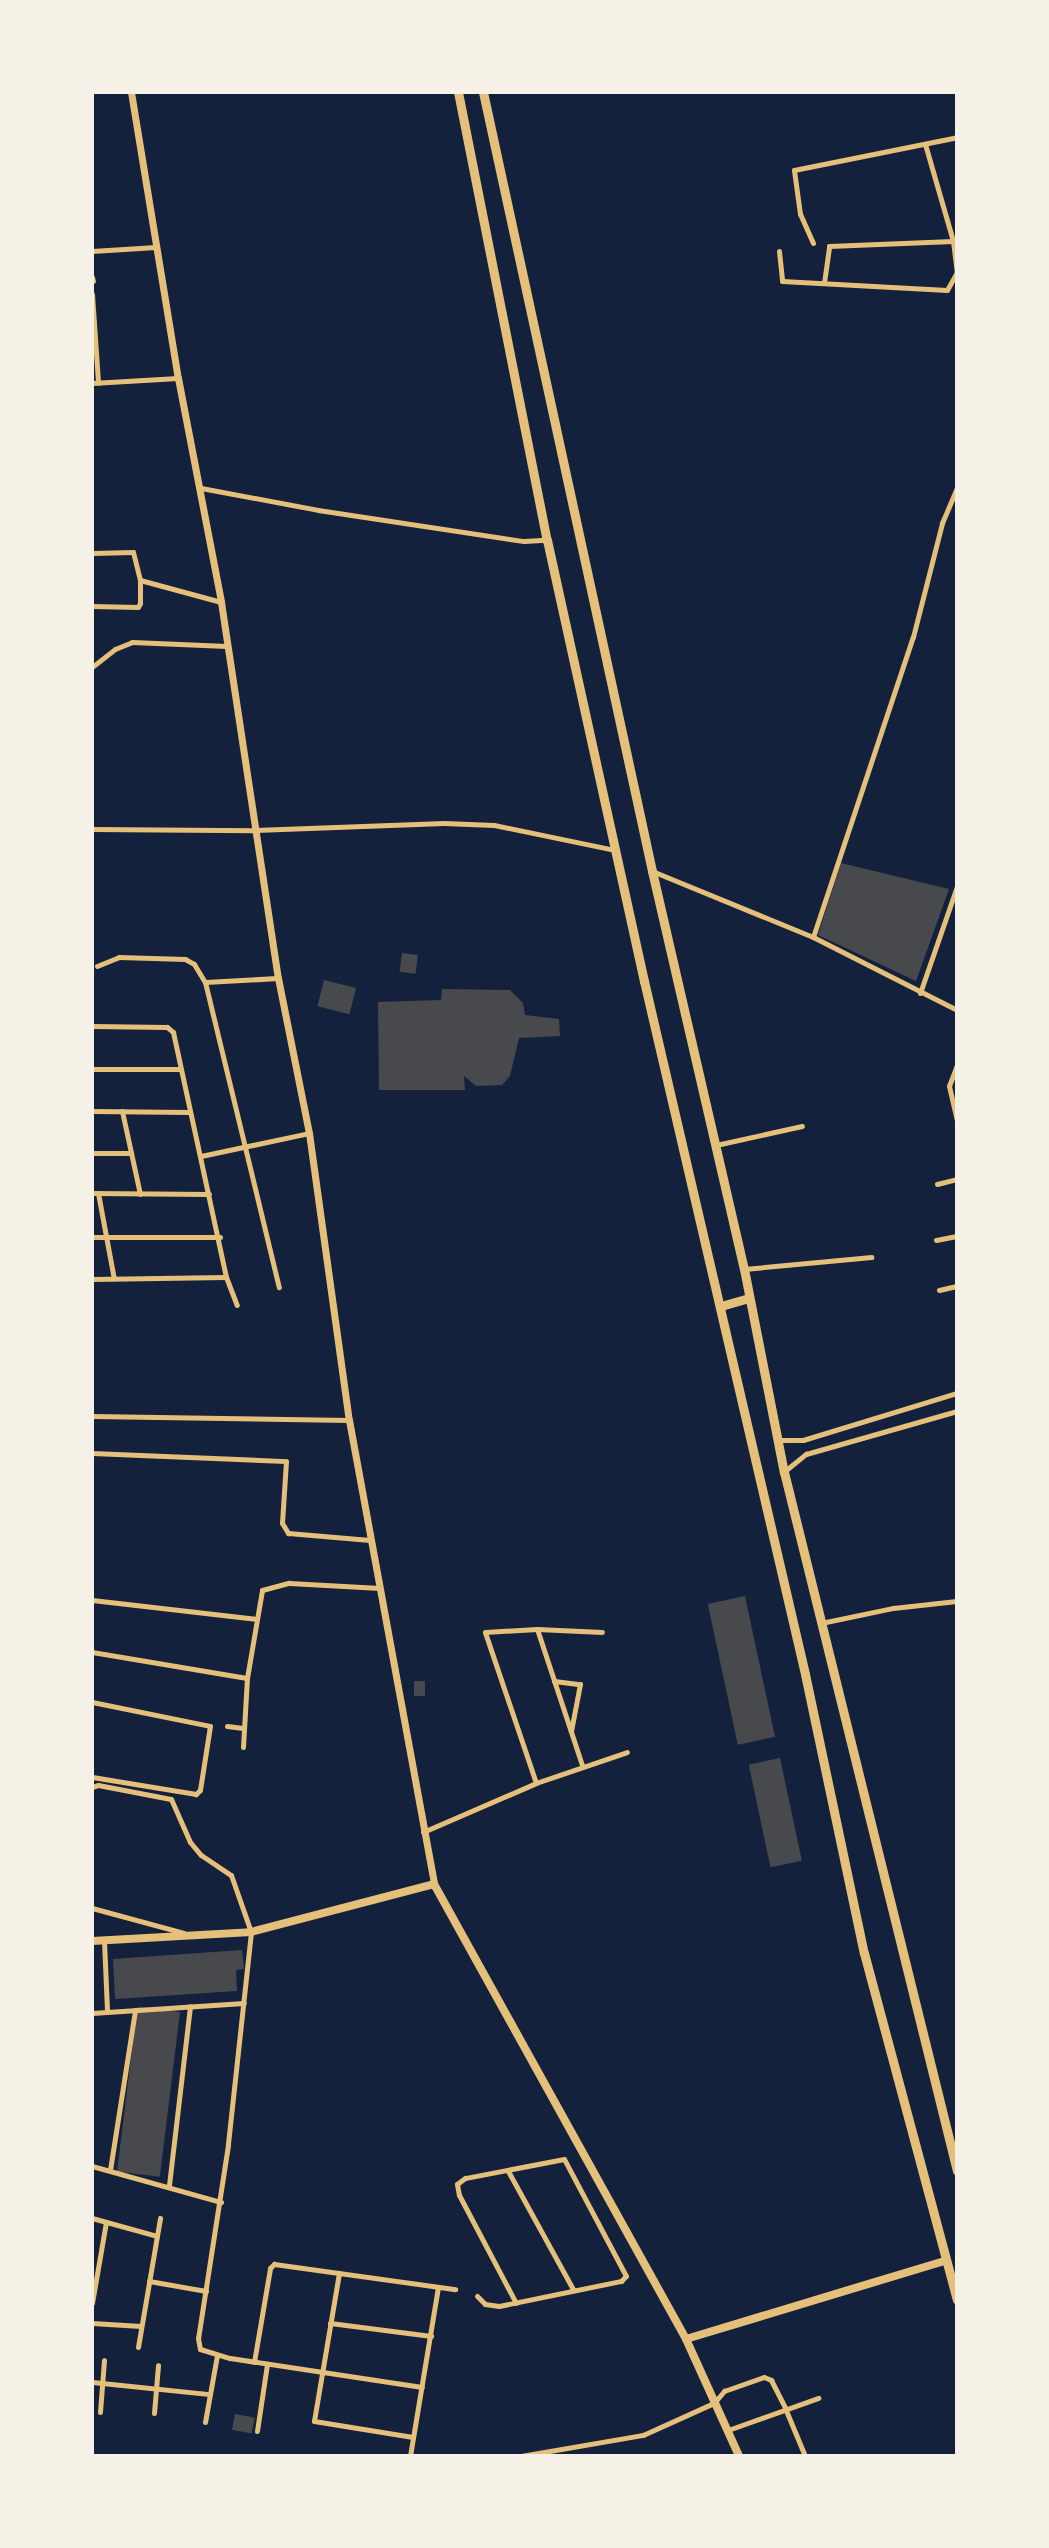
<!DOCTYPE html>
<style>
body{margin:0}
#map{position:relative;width:1049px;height:2548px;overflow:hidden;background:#14213d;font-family:"PT Sans",sans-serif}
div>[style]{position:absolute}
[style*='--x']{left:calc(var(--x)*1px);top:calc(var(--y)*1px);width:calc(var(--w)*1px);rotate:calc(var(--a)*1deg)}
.building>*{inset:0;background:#48494c;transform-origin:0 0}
.minor>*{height:5px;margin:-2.5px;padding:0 2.5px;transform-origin:2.5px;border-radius:2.5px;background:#e5c07b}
.tertiary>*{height:7px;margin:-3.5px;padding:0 3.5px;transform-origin:3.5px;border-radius:3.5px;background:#e5c07b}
.secondary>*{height:8px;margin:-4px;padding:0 4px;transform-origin:4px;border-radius:4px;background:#e5c07b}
.primary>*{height:9px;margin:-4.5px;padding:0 4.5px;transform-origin:4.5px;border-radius:4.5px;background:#e5c07b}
span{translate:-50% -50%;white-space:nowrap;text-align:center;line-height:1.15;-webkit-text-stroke:6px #f6f1e7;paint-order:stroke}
.frame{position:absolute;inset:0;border:94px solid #f6f1e7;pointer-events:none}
</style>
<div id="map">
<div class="building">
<i style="clip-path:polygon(841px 863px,949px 889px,916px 981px,818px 935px)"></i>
<i style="left:402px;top:953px;width:16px;height:19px;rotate:7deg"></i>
<i style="left:324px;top:980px;width:33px;height:27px;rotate:14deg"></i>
<i style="clip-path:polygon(442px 989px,510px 990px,523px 1003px,525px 1015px,559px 1019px,560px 1036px,519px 1038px,510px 1076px,502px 1085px,476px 1086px,464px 1076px,465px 1090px,379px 1090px,378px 1002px,441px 1000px)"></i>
<i style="left:745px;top:1596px;width:144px;height:38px;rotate:78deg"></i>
<i style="left:414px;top:1681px;width:11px;height:15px"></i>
<i style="left:780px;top:1758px;width:105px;height:32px;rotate:78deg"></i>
<i style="clip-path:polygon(242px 1950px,244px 1969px,236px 1970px,237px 1991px,115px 1999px,113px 1959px)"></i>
<i style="left:180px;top:2012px;width:166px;height:43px;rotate:97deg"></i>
<i style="left:235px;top:2414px;width:20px;height:16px;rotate:11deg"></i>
</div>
<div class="minor">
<i style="--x:925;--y:144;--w:101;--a:73.9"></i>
<i style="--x:813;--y:243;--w:32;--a:-114"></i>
<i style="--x:800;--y:214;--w:44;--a:-97.8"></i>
<i style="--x:794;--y:170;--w:166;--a:-11.4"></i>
<i style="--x:92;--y:251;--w:64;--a:-3.6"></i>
<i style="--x:779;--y:251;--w:30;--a:84"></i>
<i style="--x:782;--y:281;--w:165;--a:3.1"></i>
<i style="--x:947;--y:290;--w:21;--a:-61"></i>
<i style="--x:92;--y:277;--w:4;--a:76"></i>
<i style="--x:824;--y:283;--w:37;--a:-82"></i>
<i style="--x:829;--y:246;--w:124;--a:-2.3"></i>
<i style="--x:953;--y:241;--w:31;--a:83"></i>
<i style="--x:92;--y:294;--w:89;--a:86.1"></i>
<i style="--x:92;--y:383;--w:86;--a:-3.3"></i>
<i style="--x:201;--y:488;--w:119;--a:10.6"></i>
<i style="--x:318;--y:510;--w:208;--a:8.6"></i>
<i style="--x:524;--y:541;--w:22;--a:-3"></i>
<i style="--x:92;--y:553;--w:41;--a:-1.4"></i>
<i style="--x:133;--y:552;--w:29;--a:76"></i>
<i style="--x:140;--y:580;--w:23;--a:90"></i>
<i style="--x:140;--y:603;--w:4;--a:117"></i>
<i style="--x:138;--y:607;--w:46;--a:-178.8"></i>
<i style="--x:140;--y:580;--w:84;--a:15.2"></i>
<i style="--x:92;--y:667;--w:29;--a:-38"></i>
<i style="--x:115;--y:649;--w:18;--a:-22"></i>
<i style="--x:132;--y:642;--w:95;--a:2.4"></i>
<i style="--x:92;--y:829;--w:163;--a:0.4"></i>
<i style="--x:255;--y:830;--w:189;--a:-2.1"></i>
<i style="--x:444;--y:823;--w:50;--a:2.3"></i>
<i style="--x:494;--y:825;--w:124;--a:11.7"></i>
<i style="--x:652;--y:871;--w:174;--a:22.3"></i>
<i style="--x:813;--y:937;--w:161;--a:26.9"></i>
<i style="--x:813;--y:937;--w:316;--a:-71.6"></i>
<i style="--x:913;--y:637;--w:118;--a:-75.7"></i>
<i style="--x:942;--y:523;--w:39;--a:-67"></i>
<i style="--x:97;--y:966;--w:24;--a:-22"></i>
<i style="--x:119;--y:957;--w:66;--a:1.7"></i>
<i style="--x:185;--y:959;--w:10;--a:29"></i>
<i style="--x:194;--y:964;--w:21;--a:59"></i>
<i style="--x:205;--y:982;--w:314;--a:76.4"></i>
<i style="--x:205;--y:982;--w:73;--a:-3.1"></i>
<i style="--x:920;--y:993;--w:113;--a:-70.9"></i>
<i style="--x:92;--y:1026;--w:75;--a:0.8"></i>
<i style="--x:167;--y:1027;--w:8;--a:40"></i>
<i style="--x:173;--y:1032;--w:251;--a:77.8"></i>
<i style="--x:226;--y:1277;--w:30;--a:69"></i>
<i style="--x:957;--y:1065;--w:22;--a:111"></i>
<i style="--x:949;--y:1086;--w:37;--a:77"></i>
<i style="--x:92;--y:1069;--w:88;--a:0"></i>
<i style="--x:92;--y:1111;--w:97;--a:0.6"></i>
<i style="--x:122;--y:1111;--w:85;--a:77.8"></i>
<i style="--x:716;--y:1145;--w:88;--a:-12.5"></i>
<i style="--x:92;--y:1153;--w:39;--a:0"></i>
<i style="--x:201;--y:1156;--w:110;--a:-12"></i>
<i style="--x:937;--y:1184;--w:21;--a:-14"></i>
<i style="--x:92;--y:1193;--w:117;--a:0.5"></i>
<i style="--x:98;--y:1193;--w:87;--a:79.5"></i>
<i style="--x:92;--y:1237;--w:128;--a:0"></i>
<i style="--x:936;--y:1240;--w:21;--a:-11"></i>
<i style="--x:744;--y:1269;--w:128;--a:-5.4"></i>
<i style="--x:92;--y:1279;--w:134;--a:-0.9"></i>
<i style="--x:939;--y:1290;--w:18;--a:-13"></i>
<i style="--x:92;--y:1416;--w:257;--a:0.9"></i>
<i style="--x:778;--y:1440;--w:25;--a:0"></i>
<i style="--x:803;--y:1440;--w:161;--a:-17"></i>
<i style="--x:92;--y:1453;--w:194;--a:2.4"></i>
<i style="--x:286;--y:1461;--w:62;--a:93.7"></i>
<i style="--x:282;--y:1523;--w:12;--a:59"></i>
<i style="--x:288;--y:1533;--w:82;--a:4.9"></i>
<i style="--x:786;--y:1470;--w:26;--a:-39"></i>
<i style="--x:806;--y:1454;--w:157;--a:-15.9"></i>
<i style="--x:92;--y:1600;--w:164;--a:6.6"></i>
<i style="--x:821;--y:1623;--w:74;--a:-11.8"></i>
<i style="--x:893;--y:1608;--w:64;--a:-6.2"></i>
<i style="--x:537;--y:1629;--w:143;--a:71.7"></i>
<i style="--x:92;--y:1652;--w:157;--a:9.5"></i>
<i style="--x:247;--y:1678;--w:89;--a:-80.3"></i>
<i style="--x:262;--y:1590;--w:28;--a:-15"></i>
<i style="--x:289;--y:1583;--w:91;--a:3.1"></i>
<i style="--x:554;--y:1681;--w:26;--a:7"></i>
<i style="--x:580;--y:1684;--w:48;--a:100.8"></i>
<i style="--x:92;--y:1702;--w:120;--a:11.5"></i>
<i style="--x:210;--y:1726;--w:65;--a:98.9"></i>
<i style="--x:200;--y:1790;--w:6;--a:135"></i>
<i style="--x:196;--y:1794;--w:105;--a:-170.7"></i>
<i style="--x:227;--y:1726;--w:16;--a:7"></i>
<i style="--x:243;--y:1747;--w:69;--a:-86.7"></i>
<i style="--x:536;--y:1783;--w:159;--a:-108.7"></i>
<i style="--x:485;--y:1632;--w:52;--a:-3.3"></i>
<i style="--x:537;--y:1629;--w:65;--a:2.6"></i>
<i style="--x:92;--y:1787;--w:6;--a:-18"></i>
<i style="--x:98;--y:1785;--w:74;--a:10.9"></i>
<i style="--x:171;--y:1799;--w:47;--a:66.2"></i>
<i style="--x:190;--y:1842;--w:17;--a:50"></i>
<i style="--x:201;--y:1855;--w:36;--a:34"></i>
<i style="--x:231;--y:1875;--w:60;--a:70.7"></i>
<i style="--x:251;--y:1932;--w:214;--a:96.2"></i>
<i style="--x:228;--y:2145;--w:195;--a:98.8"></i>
<i style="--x:198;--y:2338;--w:11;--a:80"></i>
<i style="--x:200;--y:2349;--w:31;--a:17"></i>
<i style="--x:230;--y:2358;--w:194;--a:8.6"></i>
<i style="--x:423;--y:1832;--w:123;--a:-23.4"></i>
<i style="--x:536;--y:1783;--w:96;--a:-18.8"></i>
<i style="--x:92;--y:1908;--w:95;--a:15.2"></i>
<i style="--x:104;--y:1941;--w:69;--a:87.5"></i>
<i style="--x:92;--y:2013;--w:152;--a:-3.8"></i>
<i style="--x:92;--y:2166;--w:134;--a:15.6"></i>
<i style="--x:110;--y:2170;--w:162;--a:-81.1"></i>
<i style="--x:508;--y:2171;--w:135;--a:61.2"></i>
<i style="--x:169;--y:2185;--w:180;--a:-83.3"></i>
<i style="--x:92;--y:2218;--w:67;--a:15.5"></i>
<i style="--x:339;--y:2273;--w:150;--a:99.6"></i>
<i style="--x:314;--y:2421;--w:100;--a:9.2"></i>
<i style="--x:149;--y:2281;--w:58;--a:10"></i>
<i style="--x:477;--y:2296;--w:11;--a:45"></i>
<i style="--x:485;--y:2304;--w:14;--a:8"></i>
<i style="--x:499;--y:2306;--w:125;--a:-11.6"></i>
<i style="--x:621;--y:2281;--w:7;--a:-45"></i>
<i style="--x:626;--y:2276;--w:132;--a:-117.9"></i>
<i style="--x:564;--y:2159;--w:101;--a:169.1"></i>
<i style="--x:465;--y:2178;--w:10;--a:143"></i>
<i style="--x:457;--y:2184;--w:11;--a:80"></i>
<i style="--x:459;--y:2195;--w:122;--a:62.2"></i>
<i style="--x:92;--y:2303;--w:82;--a:-80.2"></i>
<i style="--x:92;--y:2323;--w:49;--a:3.5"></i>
<i style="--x:330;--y:2323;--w:102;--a:7.3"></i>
<i style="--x:138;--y:2347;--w:131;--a:-80.3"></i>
<i style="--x:254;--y:2362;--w:95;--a:-80.3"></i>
<i style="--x:270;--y:2268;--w:6;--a:-45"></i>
<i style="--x:274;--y:2264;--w:183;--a:7.9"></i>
<i style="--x:92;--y:2382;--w:118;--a:5.9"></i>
<i style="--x:100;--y:2412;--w:52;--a:-85.6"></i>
<i style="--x:154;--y:2413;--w:48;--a:-85.2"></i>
<i style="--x:205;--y:2422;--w:68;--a:-79.8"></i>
<i style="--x:728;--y:2430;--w:96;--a:-19.6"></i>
<i style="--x:257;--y:2431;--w:68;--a:-81.5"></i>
<i style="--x:410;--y:2456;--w:171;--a:-80.6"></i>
<i style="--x:521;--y:2456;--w:124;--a:-9.8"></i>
<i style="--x:643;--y:2435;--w:78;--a:-24.3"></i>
<i style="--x:714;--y:2403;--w:16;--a:-50"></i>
<i style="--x:724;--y:2391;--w:42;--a:-19.3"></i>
<i style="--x:764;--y:2377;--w:8;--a:23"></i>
<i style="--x:771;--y:2380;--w:31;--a:63"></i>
<i style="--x:785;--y:2408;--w:52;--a:67.4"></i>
</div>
<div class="tertiary">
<i style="--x:131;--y:92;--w:290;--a:80.7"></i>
<i style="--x:178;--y:378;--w:228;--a:79.1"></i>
<i style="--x:221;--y:602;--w:380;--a:81.4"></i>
<i style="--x:278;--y:978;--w:158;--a:78.7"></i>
<i style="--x:309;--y:1133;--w:290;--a:82.1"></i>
<i style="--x:349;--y:1420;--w:472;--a:79.6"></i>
</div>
<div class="secondary">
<i style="--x:92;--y:1941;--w:159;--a:-3.2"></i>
<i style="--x:251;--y:1932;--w:189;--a:-14.7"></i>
<i style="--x:434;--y:1884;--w:520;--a:61.02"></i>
<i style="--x:686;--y:2339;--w:128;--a:65.6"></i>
<i style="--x:686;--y:2339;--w:270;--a:-16.8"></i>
</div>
<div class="primary">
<i style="--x:458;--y:92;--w:457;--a:78.8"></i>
<i style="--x:547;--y:540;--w:452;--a:77.6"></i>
<i style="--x:644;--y:981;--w:711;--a:76.92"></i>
<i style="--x:805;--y:1674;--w:285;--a:78.1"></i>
<i style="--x:864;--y:1953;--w:359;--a:75"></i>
<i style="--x:483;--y:92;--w:797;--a:77.76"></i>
<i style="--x:652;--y:871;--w:408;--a:77"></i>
<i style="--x:744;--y:1269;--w:207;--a:78.9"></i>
<i style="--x:784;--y:1472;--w:720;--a:76.1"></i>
<i style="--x:721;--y:1306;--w:29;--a:-16"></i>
</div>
<div class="frame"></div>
</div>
